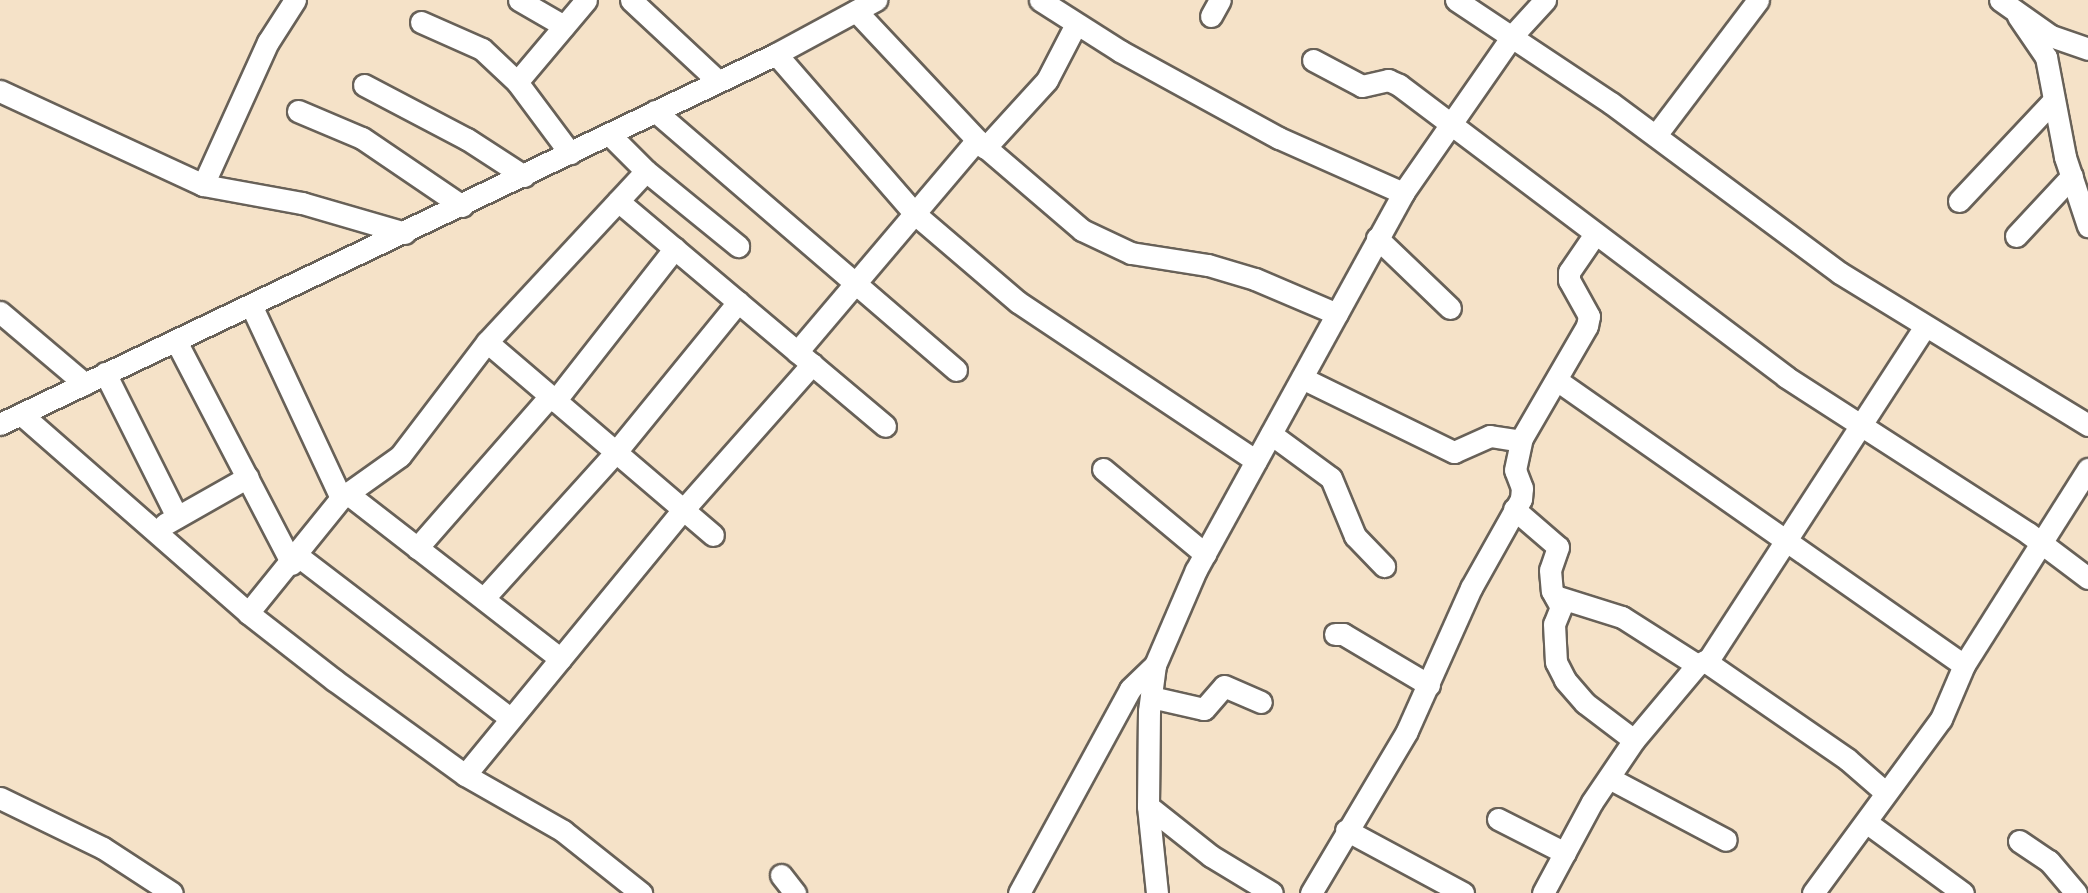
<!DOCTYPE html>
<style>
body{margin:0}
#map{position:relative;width:2088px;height:893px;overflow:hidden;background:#f5e2c8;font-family:Dekko,sans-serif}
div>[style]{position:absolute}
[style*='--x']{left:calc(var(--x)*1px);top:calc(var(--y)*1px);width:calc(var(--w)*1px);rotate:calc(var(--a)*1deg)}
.roads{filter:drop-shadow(2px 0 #686158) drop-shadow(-2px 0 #686158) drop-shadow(0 2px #686158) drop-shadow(0 -2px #686158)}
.minor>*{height:21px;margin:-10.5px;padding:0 10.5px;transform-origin:10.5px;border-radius:10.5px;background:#fff}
span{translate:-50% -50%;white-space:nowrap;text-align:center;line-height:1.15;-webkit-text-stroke:7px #fbf7ec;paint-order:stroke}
</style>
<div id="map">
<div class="roads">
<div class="minor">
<i style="--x:519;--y:0;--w:52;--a:30"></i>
<i style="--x:631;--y:0;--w:119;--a:43"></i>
<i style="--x:1040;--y:0;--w:95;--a:32.5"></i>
<i style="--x:1120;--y:51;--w:181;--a:28.7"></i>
<i style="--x:1279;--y:138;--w:136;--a:23.9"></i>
<i style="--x:1456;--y:0;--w:186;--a:33.6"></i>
<i style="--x:1611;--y:103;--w:285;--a:36.6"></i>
<i style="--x:1840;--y:273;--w:291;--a:31.5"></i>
<i style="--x:2000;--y:0;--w:62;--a:35.2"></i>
<i style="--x:2051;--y:36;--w:39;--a:19"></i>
<i style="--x:856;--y:11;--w:177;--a:46.8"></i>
<i style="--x:977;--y:140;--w:138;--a:40.6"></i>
<i style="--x:1082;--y:230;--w:54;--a:25.1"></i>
<i style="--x:1131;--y:253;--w:78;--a:8.9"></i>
<i style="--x:1208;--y:265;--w:49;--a:16.6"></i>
<i style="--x:1255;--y:279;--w:89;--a:23.1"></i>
<i style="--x:1211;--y:16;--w:18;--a:-61"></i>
<i style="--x:2018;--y:16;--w:50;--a:55.7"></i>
<i style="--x:2046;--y:57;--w:102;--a:79.2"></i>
<i style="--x:2065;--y:157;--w:73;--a:71.6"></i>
<i style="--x:421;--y:22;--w:67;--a:23.9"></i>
<i style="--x:482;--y:49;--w:48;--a:43.3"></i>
<i style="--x:517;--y:82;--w:89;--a:53.3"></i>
<i style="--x:776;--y:54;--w:212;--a:49"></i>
<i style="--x:915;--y:214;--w:135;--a:40.5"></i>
<i style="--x:1018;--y:302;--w:286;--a:33.7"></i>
<i style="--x:1313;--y:60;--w:55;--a:28"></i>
<i style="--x:1362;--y:86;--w:27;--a:-13"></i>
<i style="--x:1388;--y:80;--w:12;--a:24"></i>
<i style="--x:1399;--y:85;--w:485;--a:37"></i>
<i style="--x:1786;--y:377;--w:288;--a:32.8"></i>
<i style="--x:2028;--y:533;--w:75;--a:36.9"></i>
<i style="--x:517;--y:82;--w:107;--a:-49.9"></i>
<i style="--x:364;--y:85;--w:116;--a:27.7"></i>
<i style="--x:467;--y:139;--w:68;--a:33"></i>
<i style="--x:0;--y:91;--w:224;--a:24.8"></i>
<i style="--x:203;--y:185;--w:101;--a:10.3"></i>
<i style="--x:302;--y:203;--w:107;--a:16.2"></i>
<i style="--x:298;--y:111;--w:69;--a:22.9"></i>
<i style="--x:362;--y:138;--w:121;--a:34.2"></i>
<i style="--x:655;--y:111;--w:397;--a:40.7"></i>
<i style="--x:609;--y:134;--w:52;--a:45"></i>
<i style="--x:646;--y:171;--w:119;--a:39.2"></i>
<i style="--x:1656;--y:135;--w:169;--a:-52.9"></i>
<i style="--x:985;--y:148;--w:92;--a:-47.6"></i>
<i style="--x:1047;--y:80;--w:63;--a:-62.6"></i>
<i style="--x:203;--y:185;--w:157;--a:-65.6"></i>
<i style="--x:268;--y:42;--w:50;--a:-57.3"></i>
<i style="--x:618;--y:201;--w:349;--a:40.1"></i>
<i style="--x:1959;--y:201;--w:137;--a:-46.8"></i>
<i style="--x:2016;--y:236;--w:82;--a:-47"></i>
<i style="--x:1377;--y:238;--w:101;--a:43.8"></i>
<i style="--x:251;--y:305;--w:213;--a:65"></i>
<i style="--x:0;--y:312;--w:111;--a:40.3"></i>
<i style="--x:176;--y:341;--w:251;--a:62.5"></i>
<i style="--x:487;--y:342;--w:297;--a:40.5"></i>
<i style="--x:797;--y:352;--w:278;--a:-49.7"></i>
<i style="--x:105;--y:373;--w:161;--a:63.4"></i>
<i style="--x:1302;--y:378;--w:169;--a:26"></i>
<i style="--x:1454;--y:452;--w:39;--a:-24"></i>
<i style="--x:1490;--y:436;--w:30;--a:9"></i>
<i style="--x:1558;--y:381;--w:495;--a:35"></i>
<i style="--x:555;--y:401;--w:194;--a:-51.9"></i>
<i style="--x:21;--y:414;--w:302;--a:41.2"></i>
<i style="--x:248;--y:613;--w:109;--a:37.9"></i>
<i style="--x:334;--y:680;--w:162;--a:35.9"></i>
<i style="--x:465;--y:775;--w:113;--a:29.7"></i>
<i style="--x:563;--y:831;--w:100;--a:38.5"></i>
<i style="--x:0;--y:424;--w:860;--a:-25.49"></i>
<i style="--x:776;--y:54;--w:114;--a:-28.4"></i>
<i style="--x:1271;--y:434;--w:74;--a:36.3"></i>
<i style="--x:1331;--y:478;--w:63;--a:67.5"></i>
<i style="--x:1355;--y:536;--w:42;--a:46"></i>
<i style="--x:1103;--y:469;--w:133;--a:39.8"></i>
<i style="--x:348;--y:494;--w:269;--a:37.8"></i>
<i style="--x:1514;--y:509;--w:58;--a:40.8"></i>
<i style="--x:1558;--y:547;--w:24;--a:109"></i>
<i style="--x:1550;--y:570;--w:21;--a:85"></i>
<i style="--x:1552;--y:591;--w:18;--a:61"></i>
<i style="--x:1561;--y:607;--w:18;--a:112"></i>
<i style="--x:1554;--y:624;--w:38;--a:87"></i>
<i style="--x:1556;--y:662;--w:20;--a:63"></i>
<i style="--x:1565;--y:680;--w:30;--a:49"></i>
<i style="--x:1585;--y:703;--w:61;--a:37.1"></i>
<i style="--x:165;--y:524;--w:95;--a:-29.5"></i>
<i style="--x:417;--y:548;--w:202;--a:-48.8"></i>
<i style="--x:298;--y:556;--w:268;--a:37.4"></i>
<i style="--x:1555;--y:596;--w:70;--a:17.4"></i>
<i style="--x:1622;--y:617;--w:89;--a:32.6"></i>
<i style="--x:484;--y:598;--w:195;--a:-47.9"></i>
<i style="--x:615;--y:453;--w:195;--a:-50.8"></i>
<i style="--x:248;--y:613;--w:148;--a:-51"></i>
<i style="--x:341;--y:498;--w:72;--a:-35.4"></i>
<i style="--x:400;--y:456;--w:143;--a:-52.7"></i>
<i style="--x:487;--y:342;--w:233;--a:-47.1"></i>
<i style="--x:1335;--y:634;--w:8;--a:0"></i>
<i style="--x:1343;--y:634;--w:100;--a:30.7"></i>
<i style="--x:1705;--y:661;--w:173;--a:34.6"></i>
<i style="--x:1847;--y:759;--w:50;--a:41"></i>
<i style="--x:1151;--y:697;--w:54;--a:12.8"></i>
<i style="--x:1204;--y:709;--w:30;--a:-49"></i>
<i style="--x:1224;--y:686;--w:40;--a:23.4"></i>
<i style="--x:465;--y:775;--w:343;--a:-50.6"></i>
<i style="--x:683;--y:510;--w:195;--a:-48.5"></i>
<i style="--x:1609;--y:778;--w:132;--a:27.9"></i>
<i style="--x:0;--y:798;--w:114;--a:25.9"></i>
<i style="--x:103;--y:848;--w:82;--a:33.1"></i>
<i style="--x:1148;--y:806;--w:80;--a:38.4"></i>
<i style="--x:1211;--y:856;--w:71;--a:31.2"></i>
<i style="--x:1498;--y:819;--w:75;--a:26.9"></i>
<i style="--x:1866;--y:822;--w:120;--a:36.2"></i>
<i style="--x:1346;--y:830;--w:133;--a:28.3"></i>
<i style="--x:2019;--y:841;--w:36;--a:34"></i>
<i style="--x:2049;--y:861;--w:42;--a:49.8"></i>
<i style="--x:781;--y:875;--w:23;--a:52"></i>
<i style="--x:1019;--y:893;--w:232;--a:-61.4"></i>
<i style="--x:1130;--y:689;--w:35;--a:-44"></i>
<i style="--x:1157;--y:893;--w:87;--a:-95.9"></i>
<i style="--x:1148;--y:806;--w:95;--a:-89.4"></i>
<i style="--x:1149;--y:711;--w:46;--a:-82.6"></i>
<i style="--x:1155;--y:665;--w:103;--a:-66.7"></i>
<i style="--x:1196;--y:570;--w:430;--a:-61.2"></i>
<i style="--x:1403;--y:193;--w:191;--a:-55.2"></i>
<i style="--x:1512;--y:36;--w:49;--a:-47.5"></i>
<i style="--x:1311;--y:893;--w:188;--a:-59.3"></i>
<i style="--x:1407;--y:731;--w:157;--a:-65.9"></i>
<i style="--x:1471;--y:588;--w:102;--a:-60.7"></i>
<i style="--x:1521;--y:499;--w:11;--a:-85"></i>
<i style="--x:1522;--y:488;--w:19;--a:-111"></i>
<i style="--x:1515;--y:470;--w:33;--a:-78"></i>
<i style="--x:1522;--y:438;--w:129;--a:-59.9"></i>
<i style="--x:1587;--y:326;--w:10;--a:-79"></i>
<i style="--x:1589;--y:316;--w:41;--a:-119.1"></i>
<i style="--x:1569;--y:280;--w:8;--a:-90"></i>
<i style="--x:1569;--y:272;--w:46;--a:-55.6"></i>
<i style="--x:1543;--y:893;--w:103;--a:-61.7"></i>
<i style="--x:1592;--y:802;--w:75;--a:-55.9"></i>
<i style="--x:1634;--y:740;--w:98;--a:-50"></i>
<i style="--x:1697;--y:665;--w:13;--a:-27"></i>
<i style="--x:1709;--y:659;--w:396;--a:-57"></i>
<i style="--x:1813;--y:893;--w:216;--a:-53.7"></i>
<i style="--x:1941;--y:719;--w:59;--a:-66.9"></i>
<i style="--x:1964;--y:665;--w:232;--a:-57.7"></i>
</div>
</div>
</div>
